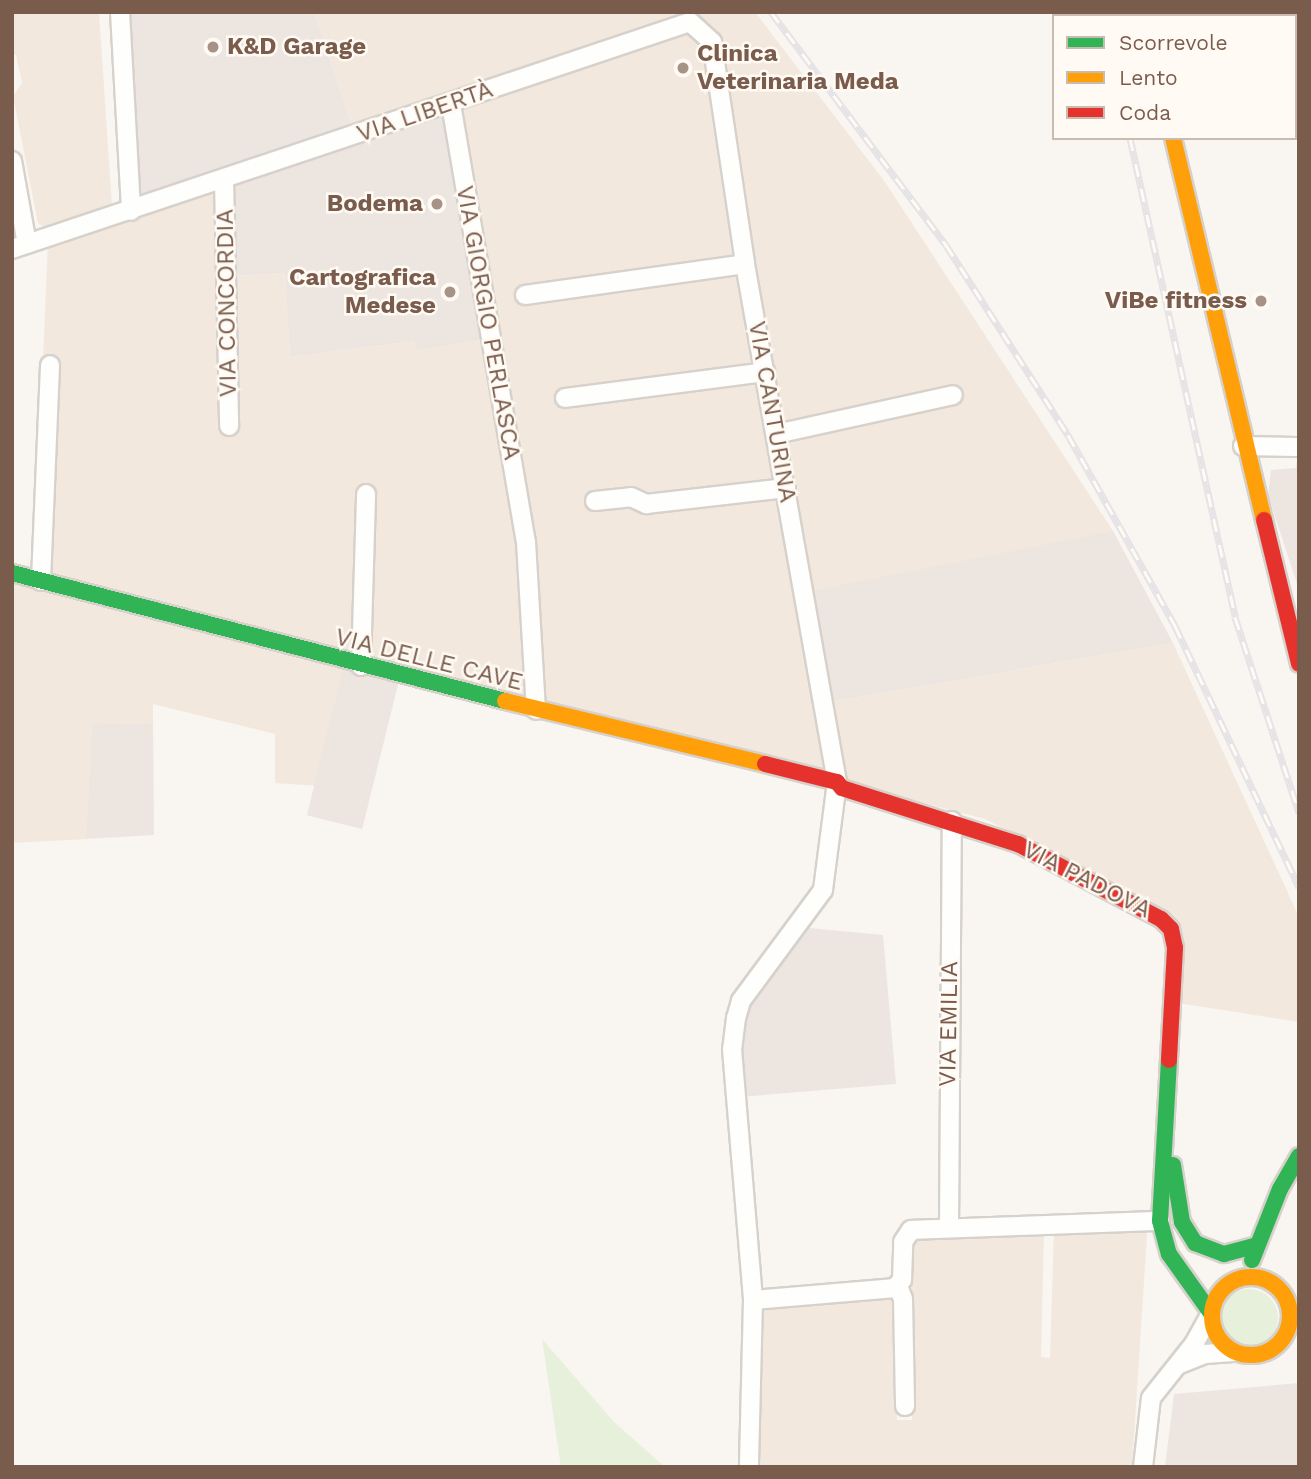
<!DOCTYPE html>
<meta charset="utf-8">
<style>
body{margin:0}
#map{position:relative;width:1311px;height:1479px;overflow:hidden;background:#f9f5f0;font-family:"Work Sans",sans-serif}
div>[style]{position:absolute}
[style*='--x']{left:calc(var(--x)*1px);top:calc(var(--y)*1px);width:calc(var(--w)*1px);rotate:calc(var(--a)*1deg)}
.residential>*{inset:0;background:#f2e8de}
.industrial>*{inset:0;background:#ede5e0;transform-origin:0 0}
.green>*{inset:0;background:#e7f0db}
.round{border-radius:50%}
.roads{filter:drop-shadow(2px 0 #d7d1cb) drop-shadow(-2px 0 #d7d1cb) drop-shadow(0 2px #d7d1cb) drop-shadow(0 -2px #d7d1cb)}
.street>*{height:18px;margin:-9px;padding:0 9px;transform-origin:9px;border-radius:9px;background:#fefefd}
.fast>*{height:16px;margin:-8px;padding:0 8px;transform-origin:8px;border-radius:8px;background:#30b455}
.slow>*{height:16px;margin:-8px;padding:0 8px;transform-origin:8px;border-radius:8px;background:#ff9f0a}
.slow>.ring{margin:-8px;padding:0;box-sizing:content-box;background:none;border:16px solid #ff9f0a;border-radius:50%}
.jam>*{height:16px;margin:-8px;padding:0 8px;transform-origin:8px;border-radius:8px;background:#e5322d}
.rail>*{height:7px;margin-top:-3.5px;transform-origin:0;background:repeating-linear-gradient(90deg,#fffaf3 0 13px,#e6e3e7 0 26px);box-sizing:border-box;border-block:2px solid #e6e3e7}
.dots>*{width:19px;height:19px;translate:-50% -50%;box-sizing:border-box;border:4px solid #fffaf3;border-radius:50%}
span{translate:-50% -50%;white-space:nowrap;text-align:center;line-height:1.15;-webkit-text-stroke:5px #fffaf3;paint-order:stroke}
.poi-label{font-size:24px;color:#7a5c4d;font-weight:700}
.left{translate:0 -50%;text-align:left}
.right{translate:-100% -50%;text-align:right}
.street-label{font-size:24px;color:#7a5c4d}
.frame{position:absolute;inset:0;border:14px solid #7a5c4d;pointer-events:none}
.legend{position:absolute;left:1052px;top:14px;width:245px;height:126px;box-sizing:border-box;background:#fffaf3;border:2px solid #cabbb1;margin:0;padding:9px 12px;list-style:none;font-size:21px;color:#7a5c4d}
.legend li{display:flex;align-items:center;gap:14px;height:35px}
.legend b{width:35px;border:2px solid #cabbb1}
</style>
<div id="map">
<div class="residential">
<i style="clip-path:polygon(12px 12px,99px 12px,112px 207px,48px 229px,38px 223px,13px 96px,22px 83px,16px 55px,12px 55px)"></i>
<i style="clip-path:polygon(314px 12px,755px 12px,885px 182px,1113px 531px,1019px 551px,826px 703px,1173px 643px,1299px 917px,1299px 1022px,1178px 1003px,1168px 914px,985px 819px,537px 702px,528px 541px,453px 101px,354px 133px)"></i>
<i style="clip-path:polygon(228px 183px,231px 276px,285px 273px,290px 357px,416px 341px,418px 351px,487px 339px,522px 544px,532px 700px,34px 571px,48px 242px)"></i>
<i style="clip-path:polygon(12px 573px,346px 658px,335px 787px,275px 783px,275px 734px,153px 704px,153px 724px,92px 723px,86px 839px,12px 843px)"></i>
<i style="clip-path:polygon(1143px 1229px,1147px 1235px,1132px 1467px,759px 1467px,760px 1306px,889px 1298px,896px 1304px,897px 1420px,912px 1420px,912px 1238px,1044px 1231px,1041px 1357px,1050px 1358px,1054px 1231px)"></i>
</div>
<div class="industrial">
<i style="clip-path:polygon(122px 12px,314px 12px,354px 133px,133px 208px)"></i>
<i style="clip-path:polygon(449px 108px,487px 339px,417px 351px,415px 341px,290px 357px,285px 273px,230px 276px,228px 183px)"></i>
<i style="clip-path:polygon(1299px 448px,1299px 590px,1268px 495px,1271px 470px,1296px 468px)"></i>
<i style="clip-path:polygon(1113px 531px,1173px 643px,825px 703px,807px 592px)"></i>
<i style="left:346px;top:658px;width:57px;height:162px;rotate:14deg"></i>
<i style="clip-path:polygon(92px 723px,153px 724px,154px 835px,86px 839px)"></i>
<i style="clip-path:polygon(798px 927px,883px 935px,896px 1084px,739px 1097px,737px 1019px)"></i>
<i style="clip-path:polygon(1299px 1383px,1299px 1467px,1165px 1467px,1174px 1394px)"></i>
</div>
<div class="green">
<i class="round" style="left:1220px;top:1289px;width:58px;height:58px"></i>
<i style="clip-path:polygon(542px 1339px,614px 1422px,665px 1467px,561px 1467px)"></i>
</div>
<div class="roads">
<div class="street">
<i style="--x:120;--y:12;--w:199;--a:86.8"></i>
<i style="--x:451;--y:104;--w:444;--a:80.3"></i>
<i style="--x:526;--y:542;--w:168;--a:86.6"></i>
<i style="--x:12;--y:161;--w:84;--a:79.8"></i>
<i style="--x:224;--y:180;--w:246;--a:88.8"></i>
<i style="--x:12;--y:249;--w:715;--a:-18.51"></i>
<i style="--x:690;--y:22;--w:30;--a:42"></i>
<i style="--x:712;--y:42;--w:224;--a:81.5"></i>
<i style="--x:745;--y:264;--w:526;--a:79.93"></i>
<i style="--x:837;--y:782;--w:109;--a:97.4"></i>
<i style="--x:823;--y:890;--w:138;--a:126.5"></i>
<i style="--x:741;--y:1001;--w:18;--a:106"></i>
<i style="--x:736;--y:1018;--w:31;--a:97"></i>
<i style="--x:732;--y:1049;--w:252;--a:85.2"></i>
<i style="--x:753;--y:1300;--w:167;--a:91.4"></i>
<i style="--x:525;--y:295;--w:222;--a:-8"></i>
<i style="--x:565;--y:398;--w:202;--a:-7.4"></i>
<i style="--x:776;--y:434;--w:181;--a:-12.4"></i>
<i style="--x:1243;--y:446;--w:56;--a:1"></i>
<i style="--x:595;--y:501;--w:36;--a:-6"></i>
<i style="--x:631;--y:497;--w:17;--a:25"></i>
<i style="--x:646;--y:504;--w:141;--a:-6.5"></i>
<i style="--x:41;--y:581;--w:216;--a:-87.6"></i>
<i style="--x:361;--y:666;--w:172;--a:-88.3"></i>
<i style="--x:949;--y:1228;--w:407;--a:-89.6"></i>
<i style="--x:898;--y:1286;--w:14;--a:69"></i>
<i style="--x:903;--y:1299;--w:107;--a:88.9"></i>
<i style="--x:753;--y:1300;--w:143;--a:-4.8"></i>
<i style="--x:895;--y:1288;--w:11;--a:-49"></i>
<i style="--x:902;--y:1280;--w:38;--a:-88"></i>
<i style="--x:903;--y:1242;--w:14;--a:-56"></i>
<i style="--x:911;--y:1230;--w:249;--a:-2.1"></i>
<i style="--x:1180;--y:1364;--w:27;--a:-22"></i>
<i style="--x:1205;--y:1354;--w:28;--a:-4"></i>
<i style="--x:1143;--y:1467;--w:69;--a:-83.4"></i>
<i style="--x:1151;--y:1398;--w:69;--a:-51.5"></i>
<i style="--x:1194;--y:1344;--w:35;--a:-61"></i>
</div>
<div class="fast">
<i style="--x:12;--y:573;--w:509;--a:14.55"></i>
<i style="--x:1169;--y:1060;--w:161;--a:93.2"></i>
<i style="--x:1160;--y:1221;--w:34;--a:75"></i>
<i style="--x:1169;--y:1254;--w:72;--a:54.6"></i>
<i style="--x:1173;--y:1165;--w:58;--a:81"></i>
<i style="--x:1182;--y:1222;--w:25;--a:58"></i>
<i style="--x:1195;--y:1243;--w:31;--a:21"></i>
<i style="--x:1224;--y:1254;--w:34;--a:-15"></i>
<i style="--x:1252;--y:1260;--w:76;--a:-68.5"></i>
<i style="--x:1280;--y:1189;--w:38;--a:-60"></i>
</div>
<div class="slow">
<i style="--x:1173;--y:138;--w:393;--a:76.6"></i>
<i style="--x:505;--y:701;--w:268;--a:13.6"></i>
<i class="ring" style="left:1212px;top:1277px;width:62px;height:62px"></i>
</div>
<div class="jam">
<i style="--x:1183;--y:16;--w:4;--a:-76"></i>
<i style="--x:1264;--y:520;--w:148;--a:76.3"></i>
<i style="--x:765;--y:764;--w:74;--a:14"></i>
<i style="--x:837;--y:782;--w:8;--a:50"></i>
<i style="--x:842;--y:788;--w:185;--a:17.7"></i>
<i style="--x:1018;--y:844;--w:161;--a:27.7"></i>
<i style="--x:1161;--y:919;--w:14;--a:45"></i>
<i style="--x:1171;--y:929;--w:19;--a:78"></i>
<i style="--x:1175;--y:948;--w:112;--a:93.1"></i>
</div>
</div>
<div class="rail">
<i style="--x:771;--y:12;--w:291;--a:53.1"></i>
<i style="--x:946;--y:245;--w:226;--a:57.3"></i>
<i style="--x:1068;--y:435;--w:219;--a:60.7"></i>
<i style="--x:1175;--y:626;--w:289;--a:64.6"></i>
<i style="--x:1102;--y:12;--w:4;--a:76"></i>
<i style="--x:1130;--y:138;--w:490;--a:77.6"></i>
<i style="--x:1235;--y:617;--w:206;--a:71.9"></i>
</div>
<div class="dots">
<i style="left:213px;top:47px;background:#a69286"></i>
<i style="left:683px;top:68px;background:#a69286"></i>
<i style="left:437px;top:204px;background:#a69286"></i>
<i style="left:450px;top:292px;background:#a69286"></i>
<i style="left:1261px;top:301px;background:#a69286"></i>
</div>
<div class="poi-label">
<span class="left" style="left:227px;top:47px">K&amp;D Garage</span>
<span class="left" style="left:697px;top:68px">Clinica<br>Veterinaria Meda</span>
<span class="right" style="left:423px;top:204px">Bodema</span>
<span class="right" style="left:436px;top:292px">Cartografica<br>Medese</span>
<span class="right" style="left:1247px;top:301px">ViBe fitness</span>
</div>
<div class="street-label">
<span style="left:425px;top:112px;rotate:-19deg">VIA LIBERTÀ</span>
<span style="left:227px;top:303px;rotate:-91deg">VIA CONCORDIA</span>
<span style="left:488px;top:323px;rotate:80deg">VIA GIORGIO PERLASCA</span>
<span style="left:772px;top:412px;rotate:80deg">VIA CANTURINA</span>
<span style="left:429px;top:660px;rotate:14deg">VIA DELLE CAVE</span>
<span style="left:1087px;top:880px;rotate:27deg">VIA PADOVA</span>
<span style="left:949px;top:1024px;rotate:-89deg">VIA EMILIA</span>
</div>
<div class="frame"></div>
<ul class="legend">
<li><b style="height:9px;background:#30b455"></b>Scorrevole</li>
<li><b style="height:9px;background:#ff9f0a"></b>Lento</li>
<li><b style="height:9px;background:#e5322d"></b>Coda</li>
</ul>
</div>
